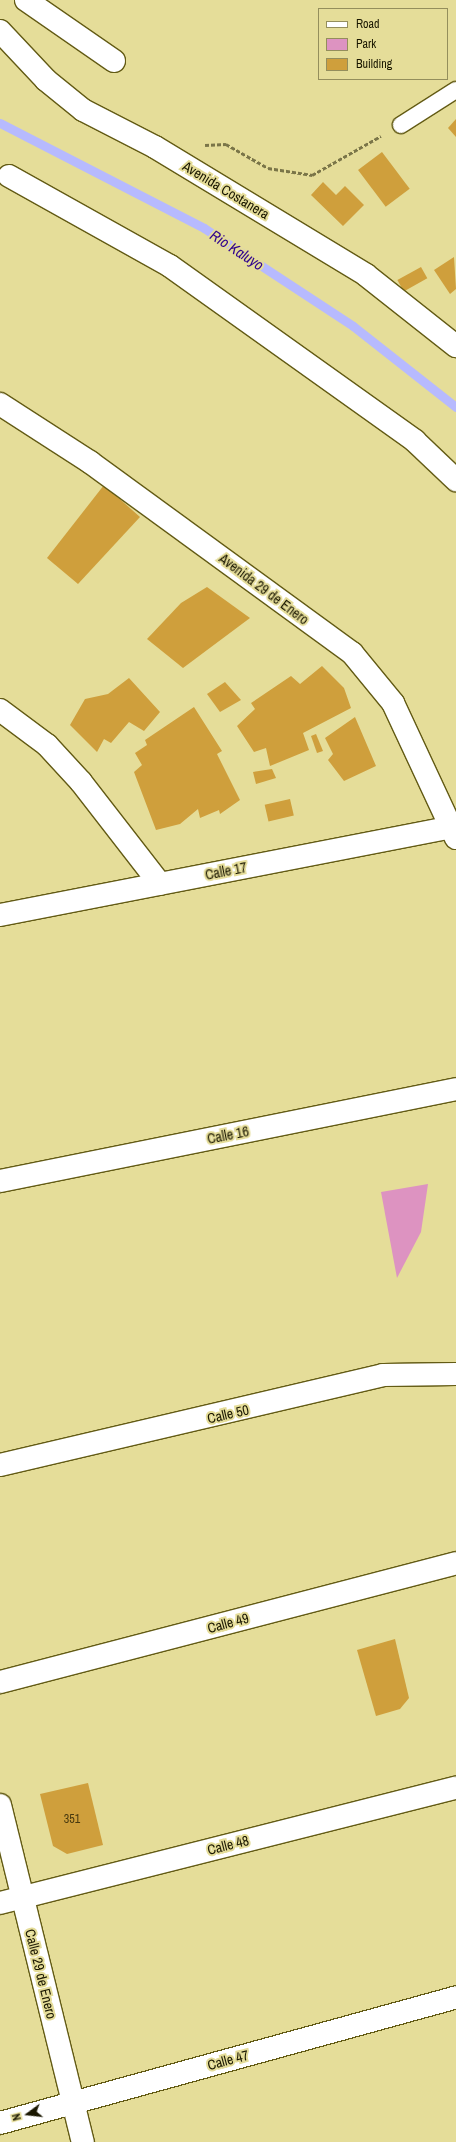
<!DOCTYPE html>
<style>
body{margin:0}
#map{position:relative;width:456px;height:2142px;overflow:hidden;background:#e5dd99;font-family:"Archivo Narrow",sans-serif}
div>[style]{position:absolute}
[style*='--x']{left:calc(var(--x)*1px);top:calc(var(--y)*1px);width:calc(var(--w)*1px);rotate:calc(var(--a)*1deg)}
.green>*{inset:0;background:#dd93c1}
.stream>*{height:9px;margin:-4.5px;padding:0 4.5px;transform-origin:4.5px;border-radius:4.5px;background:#b7bafe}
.building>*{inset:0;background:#cf9f3c;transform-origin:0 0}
.path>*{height:2.5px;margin-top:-1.25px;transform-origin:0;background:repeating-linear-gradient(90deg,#7a7548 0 4px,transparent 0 6px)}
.roads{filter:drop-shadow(1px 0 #635b15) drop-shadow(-1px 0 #635b15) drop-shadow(0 1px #635b15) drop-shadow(0 -1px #635b15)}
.lane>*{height:16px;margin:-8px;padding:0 8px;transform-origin:8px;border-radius:8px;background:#fff}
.street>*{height:22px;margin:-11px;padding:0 11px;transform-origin:11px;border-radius:11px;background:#fff}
.secondary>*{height:22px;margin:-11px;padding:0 11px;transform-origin:11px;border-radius:11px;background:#fff}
span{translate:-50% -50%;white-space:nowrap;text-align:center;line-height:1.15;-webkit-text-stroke:4px #e5dd99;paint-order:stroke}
.number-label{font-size:12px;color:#47390f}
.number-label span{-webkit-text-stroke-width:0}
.street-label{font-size:14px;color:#1a1700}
.water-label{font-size:15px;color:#30038e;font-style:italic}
.legend{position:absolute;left:318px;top:8px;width:130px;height:72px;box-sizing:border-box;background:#e5dd99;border:1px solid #948e5c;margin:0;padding:5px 7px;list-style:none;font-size:12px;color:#1a1700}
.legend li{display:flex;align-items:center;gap:8px;height:20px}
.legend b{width:20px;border:1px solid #948e5c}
.north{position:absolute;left:8px;top:2094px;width:40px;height:40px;-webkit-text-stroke:3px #e5dd99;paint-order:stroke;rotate:255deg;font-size:11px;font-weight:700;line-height:16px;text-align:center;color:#1a1700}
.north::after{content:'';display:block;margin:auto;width:14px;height:18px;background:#1a1700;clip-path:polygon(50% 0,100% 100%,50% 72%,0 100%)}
</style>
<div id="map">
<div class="green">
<i style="clip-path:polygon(428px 1184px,421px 1232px,397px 1278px,381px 1192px)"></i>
</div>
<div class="stream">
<i style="--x:0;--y:123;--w:229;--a:27.2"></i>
<i style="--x:204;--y:228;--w:178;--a:33.3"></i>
<i style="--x:353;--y:326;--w:131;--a:38.2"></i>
</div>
<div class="building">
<i style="clip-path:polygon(456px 119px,456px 137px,448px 128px)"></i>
<i style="left:382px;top:152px;width:46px;height:30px;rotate:53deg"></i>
<i style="clip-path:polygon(323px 182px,336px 195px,345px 186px,364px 205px,343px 226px,311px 195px)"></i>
<i style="clip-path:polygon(454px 257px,456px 289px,450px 294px,434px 270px)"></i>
<i style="left:421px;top:267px;width:13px;height:27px;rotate:61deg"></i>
<i style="clip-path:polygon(104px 485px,140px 517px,78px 584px,47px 558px)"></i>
<i style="clip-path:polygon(207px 587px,250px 618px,183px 668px,147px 639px,181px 603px)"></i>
<i style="clip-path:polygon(322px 666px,344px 688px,351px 708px,303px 733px,309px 750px,270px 766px,266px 748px,254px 752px,237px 726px,255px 709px,251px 703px,291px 676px,300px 684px)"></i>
<i style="clip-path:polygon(129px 678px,160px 712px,144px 731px,129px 722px,111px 743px,104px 739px,97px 752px,70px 725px,85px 699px,108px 694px)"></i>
<i style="clip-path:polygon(225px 682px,241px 700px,220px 712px,207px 694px)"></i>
<i style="clip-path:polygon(194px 707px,222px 751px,217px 754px,240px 800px,220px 814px,219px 810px,200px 818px,198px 809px,180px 824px,156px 830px,134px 772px,142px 765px,135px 753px,147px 745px,145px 740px)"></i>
<i style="clip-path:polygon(355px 717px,376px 766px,344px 781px,328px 760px,333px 754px,325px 738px)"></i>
<i style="clip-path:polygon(316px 734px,323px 751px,317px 753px,311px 736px)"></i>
<i style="clip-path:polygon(272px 769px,276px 778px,256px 784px,253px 772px)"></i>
<i style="left:290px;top:799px;width:17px;height:26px;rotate:77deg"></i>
<i style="clip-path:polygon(395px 1639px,409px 1698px,400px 1709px,376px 1716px,357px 1650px)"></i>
<i style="clip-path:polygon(88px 1783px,103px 1845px,67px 1854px,53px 1846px,40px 1794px)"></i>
</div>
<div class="path">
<i style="--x:205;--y:145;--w:21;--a:-3"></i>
<i style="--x:226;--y:144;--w:48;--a:29.7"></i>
<i style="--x:268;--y:168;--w:45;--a:9"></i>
<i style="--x:312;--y:175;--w:79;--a:-29.5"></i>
</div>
<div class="roads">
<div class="lane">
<i style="--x:401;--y:125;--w:65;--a:-32.5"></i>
</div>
<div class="street">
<i style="--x:26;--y:0;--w:107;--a:34.7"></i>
<i style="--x:9;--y:176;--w:184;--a:29.2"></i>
<i style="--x:170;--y:266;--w:301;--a:35.5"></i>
<i style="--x:415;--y:441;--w:57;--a:43.6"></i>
<i style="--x:0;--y:404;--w:107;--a:32.8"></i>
<i style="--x:90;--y:462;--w:324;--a:36.1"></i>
<i style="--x:352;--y:653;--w:65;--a:50.6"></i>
<i style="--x:393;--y:703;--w:149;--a:65"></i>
<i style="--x:0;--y:710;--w:59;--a:36.7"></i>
<i style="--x:47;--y:745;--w:50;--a:47.4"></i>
<i style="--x:81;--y:782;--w:129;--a:52.2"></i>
<i style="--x:0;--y:915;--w:461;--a:-11"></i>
<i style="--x:0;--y:1181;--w:465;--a:-11.4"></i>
<i style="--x:0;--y:1465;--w:393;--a:-13.2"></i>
<i style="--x:383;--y:1375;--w:73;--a:-0.8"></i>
<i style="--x:0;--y:1682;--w:471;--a:-14.6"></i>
<i style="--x:0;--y:1805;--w:347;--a:76.2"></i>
<i style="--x:0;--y:1903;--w:470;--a:-14.2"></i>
<i style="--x:0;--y:2123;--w:473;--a:-15.4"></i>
</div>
<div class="secondary">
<i style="--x:0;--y:31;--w:67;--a:46.8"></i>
<i style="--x:46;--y:80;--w:48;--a:39"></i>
<i style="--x:83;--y:110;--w:81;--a:27.2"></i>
<i style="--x:155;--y:147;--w:247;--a:31.2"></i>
<i style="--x:366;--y:275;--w:115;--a:38.3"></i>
</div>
</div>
<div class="number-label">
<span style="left:72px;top:1820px">351</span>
</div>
<div class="street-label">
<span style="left:226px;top:190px;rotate:31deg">Avenida Costanera</span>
<span style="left:264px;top:589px;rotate:37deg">Avenida 29 de Enero</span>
<span style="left:226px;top:871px;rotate:-11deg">Calle 17</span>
<span style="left:228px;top:1135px;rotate:-11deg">Calle 16</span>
<span style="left:228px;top:1414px;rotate:-13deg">Calle 50</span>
<span style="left:228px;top:1623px;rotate:-15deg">Calle 49</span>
<span style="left:228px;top:1845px;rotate:-14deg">Calle 48</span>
<span style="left:41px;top:1974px;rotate:76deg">Calle 29 de Enero</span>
<span style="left:228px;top:2060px;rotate:-15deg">Calle 47</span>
</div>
<div class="water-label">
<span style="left:237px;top:250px;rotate:33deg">Rio Kaluyo</span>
</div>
<ul class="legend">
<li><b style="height:5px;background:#fff"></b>Road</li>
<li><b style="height:11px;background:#dd93c1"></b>Park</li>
<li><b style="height:11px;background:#cf9f3c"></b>Building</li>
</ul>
<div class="north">N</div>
</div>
